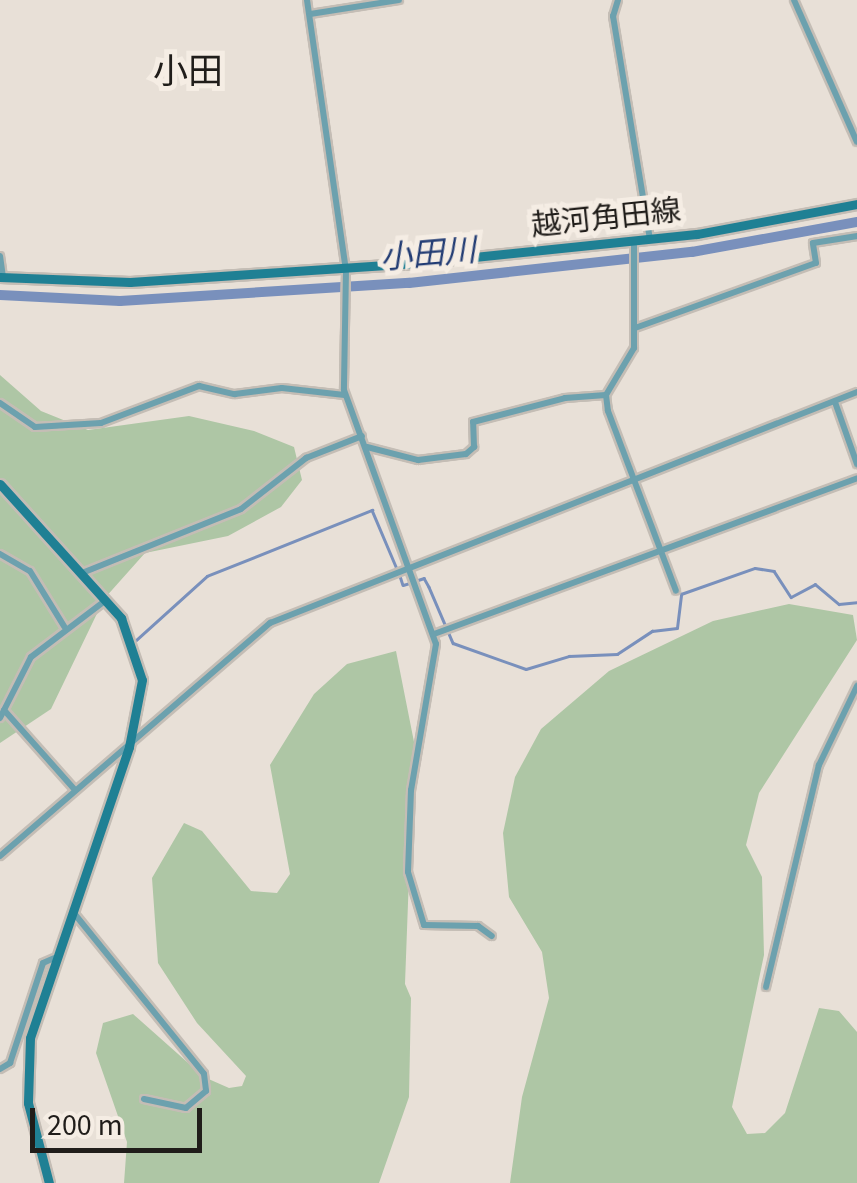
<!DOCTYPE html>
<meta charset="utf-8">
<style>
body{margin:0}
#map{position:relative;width:857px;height:1183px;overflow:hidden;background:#e8e0d7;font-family:"Source Sans 3","Noto Sans JP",sans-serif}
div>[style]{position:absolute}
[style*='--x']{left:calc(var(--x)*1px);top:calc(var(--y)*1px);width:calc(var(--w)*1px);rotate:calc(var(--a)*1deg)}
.green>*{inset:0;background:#aec6a5}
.stream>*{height:2.5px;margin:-1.25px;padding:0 1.25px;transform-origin:1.25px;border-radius:1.25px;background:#7990bc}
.river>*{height:10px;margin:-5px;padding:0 5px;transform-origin:5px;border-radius:5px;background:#7990bc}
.roads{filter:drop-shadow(2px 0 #c4bdb5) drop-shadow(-2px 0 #c4bdb5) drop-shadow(0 2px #c4bdb5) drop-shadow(0 -2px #c4bdb5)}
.street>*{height:6px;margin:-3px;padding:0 3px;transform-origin:3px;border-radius:3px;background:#6ca1ae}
.secondary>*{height:9px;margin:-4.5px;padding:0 4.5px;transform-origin:4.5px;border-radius:4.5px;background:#1f8094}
span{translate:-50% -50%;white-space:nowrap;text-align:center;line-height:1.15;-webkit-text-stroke:10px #f5ede4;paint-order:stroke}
.street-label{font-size:30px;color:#201d1a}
.water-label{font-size:32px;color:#213b73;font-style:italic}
.quarter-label{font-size:35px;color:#201d1a}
.scale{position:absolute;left:30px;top:1108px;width:172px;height:45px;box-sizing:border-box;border:5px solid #201d1a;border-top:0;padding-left:12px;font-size:30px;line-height:35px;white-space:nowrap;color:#201d1a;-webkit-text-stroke:8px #f5ede4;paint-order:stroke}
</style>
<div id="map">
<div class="green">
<i style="clip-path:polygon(0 375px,41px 411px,88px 430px,189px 416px,254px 431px,294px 447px,302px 480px,281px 507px,228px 536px,145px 553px,104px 599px,51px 709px,0 743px)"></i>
<i style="clip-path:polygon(789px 604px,853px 615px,857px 640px,759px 793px,746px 845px,762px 877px,764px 955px,732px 1107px,747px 1134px,765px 1133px,785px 1113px,819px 1008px,839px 1011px,857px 1032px,857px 1183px,510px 1183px,522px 1097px,549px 998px,542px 952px,509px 897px,503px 833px,515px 777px,541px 729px,609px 671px,713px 621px)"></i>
<i style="clip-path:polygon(396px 651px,414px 742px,405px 984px,411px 998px,409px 1097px,379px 1183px,124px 1183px,127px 1142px,96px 1053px,103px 1023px,133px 1014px,204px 1077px,229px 1088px,242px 1086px,246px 1076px,197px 1023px,158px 963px,152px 878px,184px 823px,202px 831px,251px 891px,277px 893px,290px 874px,270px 765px,314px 694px,347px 664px)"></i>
</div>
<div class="stream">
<i style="--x:400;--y:576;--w:9;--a:72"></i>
<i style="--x:403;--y:585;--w:7;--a:-16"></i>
<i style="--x:418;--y:580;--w:6;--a:-18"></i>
<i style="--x:424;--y:578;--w:10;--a:61"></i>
<i style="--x:429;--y:587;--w:61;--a:66.8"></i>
<i style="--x:453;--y:643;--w:77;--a:19.6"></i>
<i style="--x:526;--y:669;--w:45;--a:-16.8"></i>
<i style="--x:569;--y:656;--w:48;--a:-2.4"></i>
<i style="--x:617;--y:654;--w:42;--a:-33.3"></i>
<i style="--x:652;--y:631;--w:25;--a:-7"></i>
<i style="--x:677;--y:628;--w:34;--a:-83"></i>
<i style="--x:681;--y:594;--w:78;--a:-19.4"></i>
<i style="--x:755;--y:568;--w:19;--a:9"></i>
<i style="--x:774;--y:571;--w:31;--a:57"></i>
<i style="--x:791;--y:597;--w:27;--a:-28"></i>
<i style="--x:815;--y:584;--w:31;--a:40"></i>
<i style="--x:839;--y:604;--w:18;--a:-6"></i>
<i style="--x:134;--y:642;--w:98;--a:-42.1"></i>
<i style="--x:207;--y:576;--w:178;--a:-21.8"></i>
<i style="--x:372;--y:510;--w:64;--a:67"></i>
</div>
<div class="river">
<i style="--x:0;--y:295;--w:120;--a:2.9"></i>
<i style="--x:120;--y:301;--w:290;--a:-3.6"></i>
<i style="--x:409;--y:283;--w:285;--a:-6.3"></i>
<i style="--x:692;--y:252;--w:168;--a:-10.3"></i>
</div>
<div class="roads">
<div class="street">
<i style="--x:307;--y:0;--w:273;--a:81.8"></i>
<i style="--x:346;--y:270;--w:120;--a:91"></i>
<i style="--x:344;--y:390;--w:270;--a:70.1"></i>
<i style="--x:436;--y:644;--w:148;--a:99.7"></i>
<i style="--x:411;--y:790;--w:82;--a:92.1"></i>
<i style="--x:408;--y:872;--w:55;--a:73.2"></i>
<i style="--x:424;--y:925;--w:54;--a:1.1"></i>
<i style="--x:478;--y:926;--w:17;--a:36"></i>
<i style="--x:618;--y:0;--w:17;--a:107"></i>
<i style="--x:613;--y:16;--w:226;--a:80.6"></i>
<i style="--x:794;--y:0;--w:155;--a:66.1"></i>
<i style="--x:310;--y:14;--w:90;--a:-8.9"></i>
<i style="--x:634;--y:241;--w:107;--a:90"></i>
<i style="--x:634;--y:348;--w:55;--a:120.8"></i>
<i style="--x:606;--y:395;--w:16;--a:83"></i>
<i style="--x:608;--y:411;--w:192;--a:69.3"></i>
<i style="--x:0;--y:256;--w:22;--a:82"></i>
<i style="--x:635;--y:328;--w:192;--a:-19.8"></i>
<i style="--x:816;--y:263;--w:20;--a:-99"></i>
<i style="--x:813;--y:243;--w:45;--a:-9"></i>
<i style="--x:835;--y:402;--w:66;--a:70.5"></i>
<i style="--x:0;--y:403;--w:42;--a:34.4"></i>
<i style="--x:35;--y:427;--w:66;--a:-3.5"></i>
<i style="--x:101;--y:423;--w:105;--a:-20.7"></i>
<i style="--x:199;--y:386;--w:37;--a:13"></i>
<i style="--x:235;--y:394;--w:47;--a:-7.3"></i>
<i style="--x:282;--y:388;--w:63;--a:6.3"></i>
<i style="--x:367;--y:447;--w:53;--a:14.3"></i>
<i style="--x:418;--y:460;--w:48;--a:-7.1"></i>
<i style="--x:466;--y:454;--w:11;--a:-41"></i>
<i style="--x:474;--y:447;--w:25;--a:-92"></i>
<i style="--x:473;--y:422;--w:95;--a:-14.6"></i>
<i style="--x:565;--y:398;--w:41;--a:-4.2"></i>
<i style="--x:0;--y:554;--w:34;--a:30"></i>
<i style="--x:30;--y:571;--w:65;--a:58.3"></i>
<i style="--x:82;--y:573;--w:171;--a:-21.9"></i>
<i style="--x:241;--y:509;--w:83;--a:-38.1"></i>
<i style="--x:306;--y:458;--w:60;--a:-21.4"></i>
<i style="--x:434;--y:634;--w:451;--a:-20.2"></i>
<i style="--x:4;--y:710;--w:107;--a:48.4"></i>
<i style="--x:0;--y:718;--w:68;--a:-63.1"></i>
<i style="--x:31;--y:657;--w:94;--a:-37.2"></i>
<i style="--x:0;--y:856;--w:357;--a:-40.8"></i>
<i style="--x:270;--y:623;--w:631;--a:-21.48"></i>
<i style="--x:73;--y:912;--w:208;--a:51"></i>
<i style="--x:204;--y:1074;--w:17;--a:83"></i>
<i style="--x:206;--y:1091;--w:26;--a:140"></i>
<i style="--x:186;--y:1108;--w:43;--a:-167.9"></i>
<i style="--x:766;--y:987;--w:228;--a:-76.6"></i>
<i style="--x:819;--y:765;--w:88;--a:-64.3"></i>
<i style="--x:0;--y:1069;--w:12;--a:-31"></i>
<i style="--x:10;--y:1063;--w:105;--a:-71.7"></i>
<i style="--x:43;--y:963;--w:12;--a:-24"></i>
</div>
<div class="secondary">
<i style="--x:0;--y:277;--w:130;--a:2.2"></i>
<i style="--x:130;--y:282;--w:287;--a:-3.8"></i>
<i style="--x:416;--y:263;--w:282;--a:-5.9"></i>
<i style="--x:697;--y:234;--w:163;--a:-10.6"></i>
<i style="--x:0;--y:484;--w:181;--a:47.9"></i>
<i style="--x:121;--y:618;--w:65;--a:71.3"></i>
<i style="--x:142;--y:680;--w:68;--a:101"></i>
<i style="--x:129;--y:747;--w:307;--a:108.8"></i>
<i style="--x:30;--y:1038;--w:65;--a:91.8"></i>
<i style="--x:28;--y:1103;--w:83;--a:75.3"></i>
</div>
</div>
<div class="street-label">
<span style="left:606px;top:219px;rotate:-6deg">越河角田線</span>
</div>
<div class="water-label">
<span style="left:428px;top:255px;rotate:-5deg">小田川</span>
</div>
<div class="quarter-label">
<span style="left:188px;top:72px">小田</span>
</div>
<div class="scale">200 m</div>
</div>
